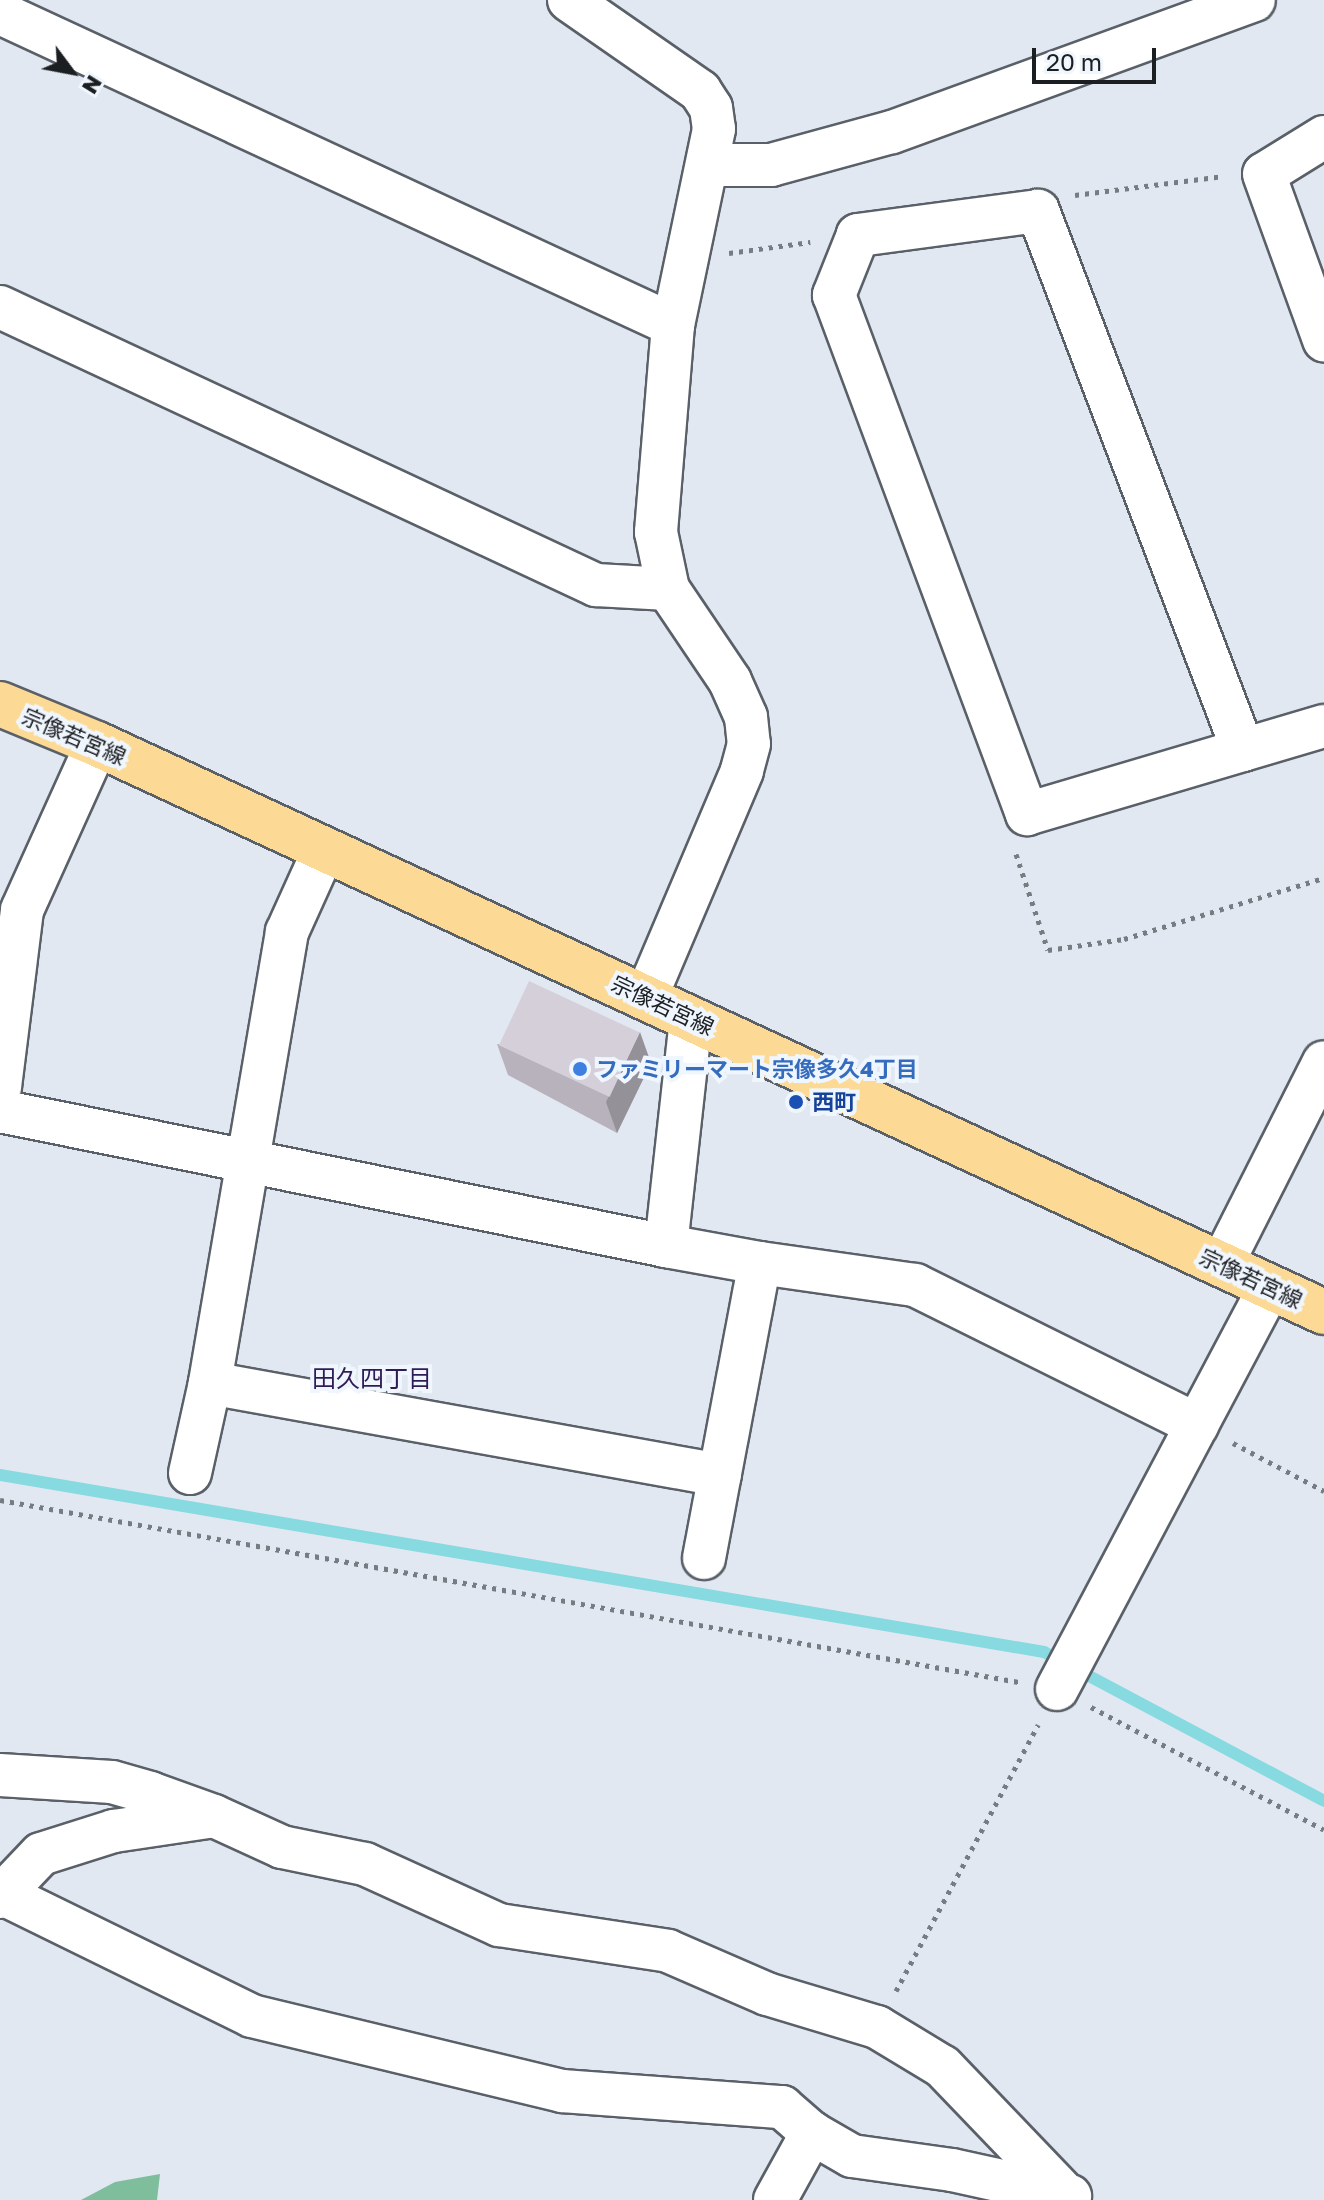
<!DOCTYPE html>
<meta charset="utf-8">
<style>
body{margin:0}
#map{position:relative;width:1324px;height:2200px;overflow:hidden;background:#e2e8f2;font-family:"Golos Text","Noto Sans JP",sans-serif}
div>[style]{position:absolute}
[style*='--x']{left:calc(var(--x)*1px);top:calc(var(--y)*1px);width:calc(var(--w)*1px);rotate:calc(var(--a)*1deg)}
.forest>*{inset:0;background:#7ebe9d}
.stream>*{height:12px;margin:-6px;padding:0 6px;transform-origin:6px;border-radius:6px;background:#87dae0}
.path>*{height:5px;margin-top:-2.5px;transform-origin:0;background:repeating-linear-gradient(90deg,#777b82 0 4px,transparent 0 10px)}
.roads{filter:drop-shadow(2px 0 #5a6068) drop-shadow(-2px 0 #5a6068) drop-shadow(0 2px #5a6068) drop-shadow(0 -2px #5a6068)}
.minor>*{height:42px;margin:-21px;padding:0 21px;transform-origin:21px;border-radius:21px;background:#fff}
.major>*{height:44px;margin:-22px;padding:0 22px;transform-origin:22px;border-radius:22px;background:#fcda95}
.wall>*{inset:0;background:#b7b2bb}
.shaded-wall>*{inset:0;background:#959199}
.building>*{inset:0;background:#d5cfda;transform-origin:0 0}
.dots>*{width:22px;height:22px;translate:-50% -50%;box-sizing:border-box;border:4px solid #f0f6fe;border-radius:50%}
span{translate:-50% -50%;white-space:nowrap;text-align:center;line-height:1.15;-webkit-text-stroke:8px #f0f6fe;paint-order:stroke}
.street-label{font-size:22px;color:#1c1f22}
.shop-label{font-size:22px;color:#366cbe;font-weight:700}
.left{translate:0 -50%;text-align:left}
.transit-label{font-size:22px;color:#164399;font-weight:700}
.neighbourhood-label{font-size:24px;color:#2f1b55}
.north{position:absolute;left:32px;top:32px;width:80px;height:80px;-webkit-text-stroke:6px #f0f6fe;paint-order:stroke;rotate:122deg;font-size:22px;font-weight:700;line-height:32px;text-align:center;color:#1c1f22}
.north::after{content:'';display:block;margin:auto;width:28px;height:36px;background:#1c1f22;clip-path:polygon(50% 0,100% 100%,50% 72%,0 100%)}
.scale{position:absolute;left:1032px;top:48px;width:124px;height:36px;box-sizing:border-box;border:4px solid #1c1f22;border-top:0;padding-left:10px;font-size:24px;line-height:28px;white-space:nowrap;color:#1c1f22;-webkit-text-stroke:6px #f0f6fe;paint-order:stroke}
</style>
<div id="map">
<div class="forest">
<i style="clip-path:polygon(160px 2174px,157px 2200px,81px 2200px,115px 2182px)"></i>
</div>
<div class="stream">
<i style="--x:0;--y:1475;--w:1059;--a:9.62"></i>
<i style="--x:1044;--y:1652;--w:317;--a:28"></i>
</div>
<div class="path">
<i style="--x:1075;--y:195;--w:150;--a:-7.3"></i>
<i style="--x:729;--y:253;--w:82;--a:-7.7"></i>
<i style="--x:1016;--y:854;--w:101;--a:71.6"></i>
<i style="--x:1048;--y:950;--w:77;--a:-8.2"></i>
<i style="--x:1124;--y:939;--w:209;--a:-17"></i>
<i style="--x:1233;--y:1443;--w:103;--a:27.8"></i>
<i style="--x:0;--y:1500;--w:1035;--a:10.13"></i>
<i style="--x:1091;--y:1707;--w:263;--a:27.8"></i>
<i style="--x:896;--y:1991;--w:302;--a:-61.9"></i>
</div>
<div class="roads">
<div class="minor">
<i style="--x:569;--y:0;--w:160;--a:34.8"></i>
<i style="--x:700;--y:91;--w:20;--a:57"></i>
<i style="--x:711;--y:108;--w:21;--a:82"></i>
<i style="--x:714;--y:129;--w:200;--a:101.8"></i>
<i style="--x:673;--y:325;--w:208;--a:94.7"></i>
<i style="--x:656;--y:532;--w:58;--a:78.1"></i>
<i style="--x:668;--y:589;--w:111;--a:56"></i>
<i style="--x:730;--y:681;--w:39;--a:66"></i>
<i style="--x:746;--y:717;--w:27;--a:84"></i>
<i style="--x:749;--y:744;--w:28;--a:105"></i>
<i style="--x:742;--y:771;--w:246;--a:113"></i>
<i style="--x:0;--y:13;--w:742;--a:24.87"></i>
<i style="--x:1324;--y:137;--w:70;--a:148.3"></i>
<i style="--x:1264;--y:174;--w:177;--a:70.1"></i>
<i style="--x:709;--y:165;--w:62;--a:0"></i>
<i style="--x:771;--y:165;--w:125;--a:-15.3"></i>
<i style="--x:892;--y:132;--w:385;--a:-20"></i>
<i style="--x:0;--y:307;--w:658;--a:25.01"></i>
<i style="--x:596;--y:585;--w:72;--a:3.2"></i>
<i style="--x:1243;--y:750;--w:577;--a:-110.82"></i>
<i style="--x:1038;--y:211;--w:182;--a:172.4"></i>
<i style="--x:858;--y:235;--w:65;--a:111.8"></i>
<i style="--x:834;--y:295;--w:554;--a:69.6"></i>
<i style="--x:1027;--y:814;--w:310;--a:-16.5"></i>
<i style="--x:324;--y:850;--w:90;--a:114.3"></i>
<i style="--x:287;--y:932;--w:458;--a:99.7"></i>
<i style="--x:210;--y:1383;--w:518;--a:10.23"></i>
<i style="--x:0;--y:1087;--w:178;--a:-82.9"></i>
<i style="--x:22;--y:910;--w:182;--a:-65.7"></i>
<i style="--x:0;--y:1111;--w:680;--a:11.46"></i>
<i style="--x:666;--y:1246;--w:96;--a:10.3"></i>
<i style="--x:760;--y:1263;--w:157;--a:8.1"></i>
<i style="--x:915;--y:1285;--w:315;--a:26.4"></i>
<i style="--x:666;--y:1246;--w:229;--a:-83.7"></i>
<i style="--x:1222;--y:1264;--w:226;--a:-63.2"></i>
<i style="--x:190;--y:1473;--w:92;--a:-77.5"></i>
<i style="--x:704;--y:1558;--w:300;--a:-79.3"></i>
<i style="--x:1057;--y:1689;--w:455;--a:-62.1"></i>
<i style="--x:0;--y:1775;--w:112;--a:3.6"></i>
<i style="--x:112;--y:1782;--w:40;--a:16"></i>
<i style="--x:150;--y:1793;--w:68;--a:19.8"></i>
<i style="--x:214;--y:1816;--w:75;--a:24.5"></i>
<i style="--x:282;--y:1847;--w:85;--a:11.6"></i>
<i style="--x:365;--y:1864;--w:147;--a:24.5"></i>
<i style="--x:499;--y:1925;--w:171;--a:8.7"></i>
<i style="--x:668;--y:1951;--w:108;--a:23.5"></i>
<i style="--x:767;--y:1994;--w:115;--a:16.7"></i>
<i style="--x:877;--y:2027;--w:77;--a:31.2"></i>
<i style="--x:943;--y:2067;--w:175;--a:46.2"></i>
<i style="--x:3;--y:1894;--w:277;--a:26.1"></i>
<i style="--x:252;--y:2016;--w:319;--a:13.6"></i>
<i style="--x:562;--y:2091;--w:221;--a:4.2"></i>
<i style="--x:782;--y:2107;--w:40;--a:41"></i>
<i style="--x:0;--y:1897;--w:59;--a:-46.4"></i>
<i style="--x:41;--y:1854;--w:77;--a:-17.5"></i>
<i style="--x:114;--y:1831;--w:95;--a:-8.5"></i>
<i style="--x:775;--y:2200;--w:77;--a:-61.1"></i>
<i style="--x:812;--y:2133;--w:46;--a:29.9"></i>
<i style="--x:852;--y:2156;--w:101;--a:8"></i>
<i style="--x:952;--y:2170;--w:121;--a:12.4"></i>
</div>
<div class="major">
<i style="--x:0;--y:704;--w:105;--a:22.4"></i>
<i style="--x:97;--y:744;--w:1352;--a:24.84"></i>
</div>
</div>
<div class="wall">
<i style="clip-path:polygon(497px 1044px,651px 1063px,617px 1133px,508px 1075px)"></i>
</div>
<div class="shaded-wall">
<i style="clip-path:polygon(640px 1032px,651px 1063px,617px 1133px,606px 1102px)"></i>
</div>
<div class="building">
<i style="left:529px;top:981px;width:122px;height:71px;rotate:25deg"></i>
</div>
<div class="dots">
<i style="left:580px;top:1069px;background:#3f7fe0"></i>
<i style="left:796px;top:1102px;background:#1a4fb4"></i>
</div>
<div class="street-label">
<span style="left:74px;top:736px;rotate:23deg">宗像若宮線</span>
<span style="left:663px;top:1005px;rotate:25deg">宗像若宮線</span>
<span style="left:1251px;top:1278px;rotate:25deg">宗像若宮線</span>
</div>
<div class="shop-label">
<span class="left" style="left:596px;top:1069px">ファミリーマート宗像多久4丁目</span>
</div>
<div class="transit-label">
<span class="left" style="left:812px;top:1102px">西町</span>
</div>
<div class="neighbourhood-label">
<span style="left:372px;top:1378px">田久四丁目</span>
</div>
<div class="north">N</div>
<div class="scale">20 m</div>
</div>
